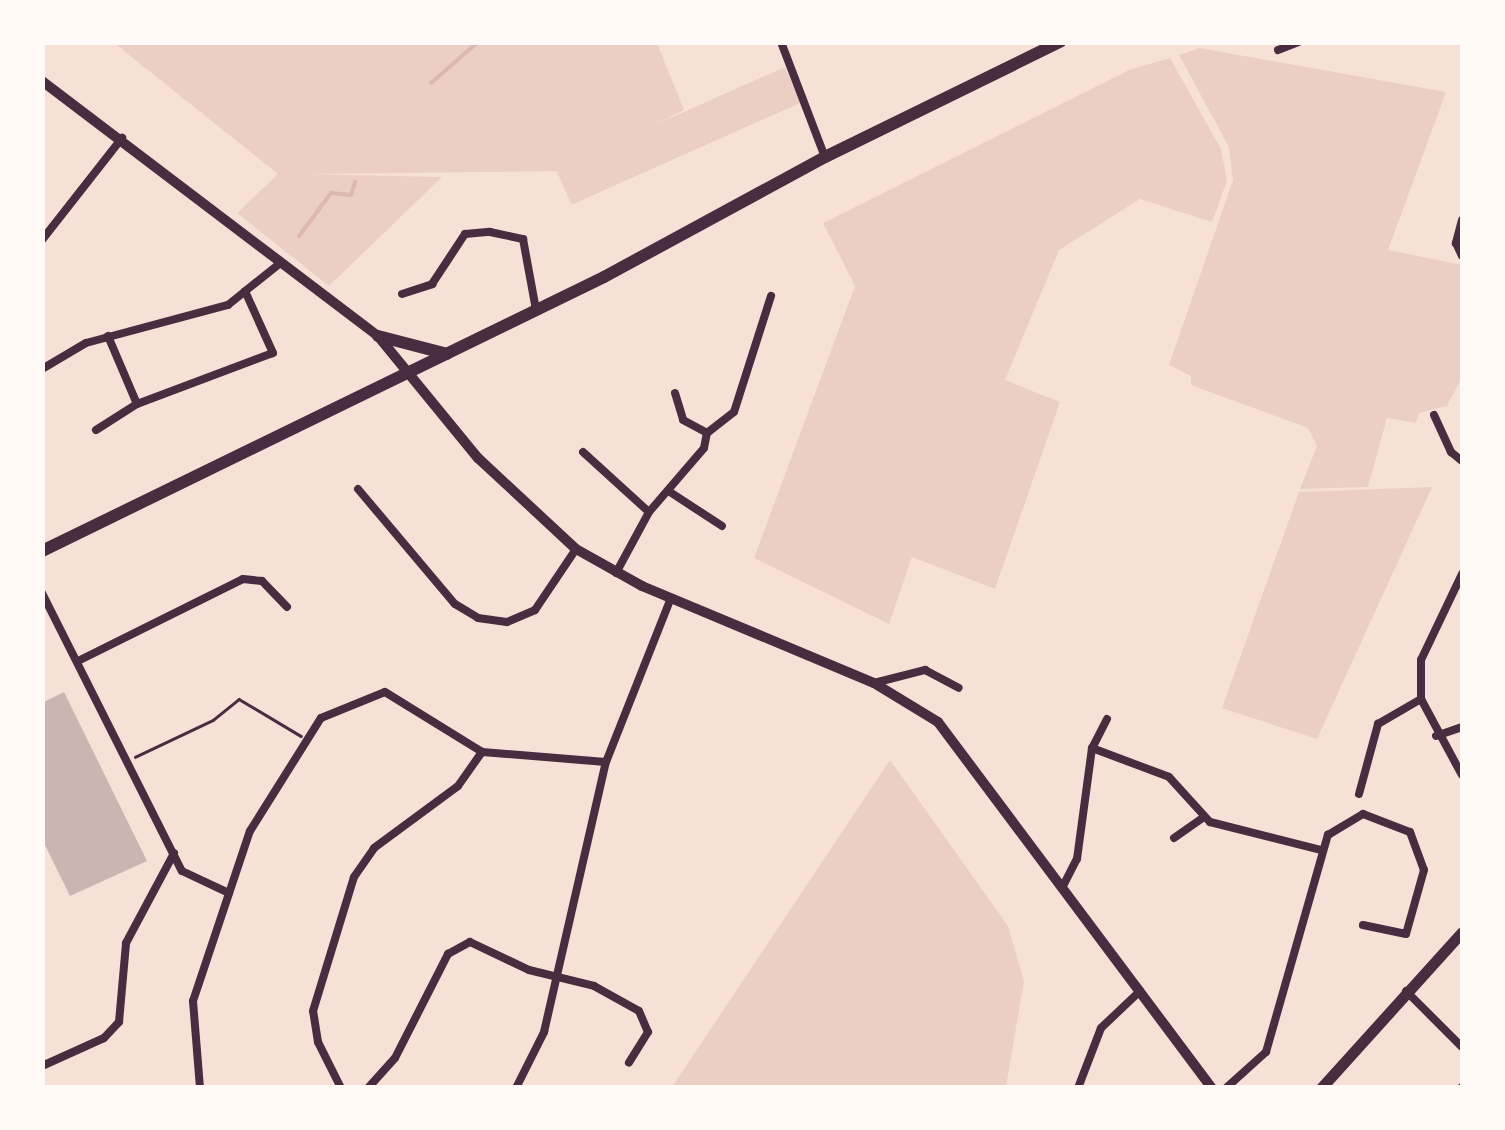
<!DOCTYPE html>
<style>
body{margin:0}
#map{position:relative;width:1505px;height:1130px;overflow:hidden;background:#f7e1d7;font-family:Karla,sans-serif}
div>[style]{position:absolute}
[style*='--x']{left:calc(var(--x)*1px);top:calc(var(--y)*1px);width:calc(var(--w)*1px);rotate:calc(var(--a)*1deg)}
.green>*{inset:0;background:#ebcfc5;transform-origin:0 0}
.stream>*{height:4px;margin:-2px;padding:0 2px;transform-origin:2px;border-radius:2px;background:#dcb8b0}
.building>*{inset:0;background:#ccb4b1}
.path>*{height:2.5px;margin:-1.25px;padding:0 1.25px;transform-origin:1.25px;border-radius:1.25px;background:#4a2c40}
.minor>*{height:8px;margin:-4px;padding:0 4px;transform-origin:4px;border-radius:4px;background:#4a2c40}
.tertiary>*{height:10px;margin:-5px;padding:0 5px;transform-origin:5px;border-radius:5px;background:#4a2c40}
.secondary>*{height:11px;margin:-5.5px;padding:0 5.5px;transform-origin:5.5px;border-radius:5.5px;background:#4a2c40}
.primary>*{height:12px;margin:-6px;padding:0 6px;transform-origin:6px;border-radius:6px;background:#4a2c40}
span{translate:-50% -50%;white-space:nowrap;text-align:center;line-height:1.15;-webkit-text-stroke:9px #fffaf5;paint-order:stroke}
.frame{position:absolute;inset:0;border:45px solid #fffaf5;pointer-events:none}
</style>
<div id="map">
<div class="green">
<i style="clip-path:polygon(114px 43px,657px 43px,684px 110px,565px 171px,306px 174px,442px 177px,329px 286px,237px 213px,278px 174px)"></i>
<i style="clip-path:polygon(1200px 48px,1446px 92px,1388px 250px,1462px 265px,1462px 377px,1447px 406px,1419px 413px,1416px 423px,1387px 418px,1368px 487px,1300px 489px,1317px 446px,1308px 428px,1191px 385px,1191px 376px,1169px 365px,1233px 180px,1229px 147px,1179px 55px)"></i>
<i style="clip-path:polygon(1170px 58px,1221px 149px,1227px 181px,1212px 222px,1140px 199px,1059px 250px,1005px 380px,1060px 402px,995px 589px,912px 557px,889px 624px,754px 558px,855px 286px,823px 223px,1129px 70px)"></i>
<i style="left:785px;top:67px;width:39px;height:251px;rotate:66deg"></i>
<i style="clip-path:polygon(1432px 487px,1317px 739px,1222px 708px,1299px 492px)"></i>
<i style="clip-path:polygon(890px 760px,1008px 926px,1024px 981px,1006px 1087px,672px 1087px)"></i>
</div>
<div class="stream">
<i style="--x:431;--y:83;--w:62;--a:-41.1"></i>
<i style="--x:299;--y:236;--w:54;--a:-53.3"></i>
<i style="--x:331;--y:193;--w:20;--a:6"></i>
<i style="--x:351;--y:195;--w:14;--a:-73"></i>
</div>
<div class="building">
<i style="clip-path:polygon(64px 692px,147px 861px,70px 896px,42px 839px,42px 703px)"></i>
</div>
<div class="path">
<i style="--x:135;--y:757;--w:86;--a:-25.4"></i>
<i style="--x:213;--y:720;--w:33;--a:-39"></i>
<i style="--x:239;--y:699;--w:72;--a:30.8"></i>
</div>
<div class="minor">
<i style="--x:781;--y:42;--w:123;--a:69.1"></i>
<i style="--x:1278;--y:50;--w:22;--a:-21"></i>
<i style="--x:1462;--y:220;--w:24;--a:105"></i>
<i style="--x:1456;--y:243;--w:14;--a:65"></i>
<i style="--x:42;--y:240;--w:130;--a:-51.9"></i>
<i style="--x:402;--y:294;--w:32;--a:-18"></i>
<i style="--x:432;--y:284;--w:60;--a:-56.6"></i>
<i style="--x:465;--y:234;--w:25;--a:-5"></i>
<i style="--x:490;--y:232;--w:34;--a:12"></i>
<i style="--x:523;--y:239;--w:72;--a:79.6"></i>
<i style="--x:108;--y:336;--w:74;--a:66.9"></i>
<i style="--x:137;--y:404;--w:145;--a:-20.6"></i>
<i style="--x:273;--y:353;--w:68;--a:-114.3"></i>
<i style="--x:42;--y:369;--w:51;--a:-30.6"></i>
<i style="--x:86;--y:343;--w:147;--a:-15"></i>
<i style="--x:228;--y:305;--w:65;--a:-38.8"></i>
<i style="--x:675;--y:393;--w:28;--a:73"></i>
<i style="--x:683;--y:420;--w:27;--a:28"></i>
<i style="--x:1434;--y:415;--w:41;--a:65.3"></i>
<i style="--x:1451;--y:452;--w:14;--a:39"></i>
<i style="--x:96;--y:430;--w:49;--a:-32.4"></i>
<i style="--x:707;--y:433;--w:34;--a:-38"></i>
<i style="--x:734;--y:412;--w:122;--a:-72.3"></i>
<i style="--x:583;--y:452;--w:89;--a:42.3"></i>
<i style="--x:358;--y:489;--w:150;--a:49.9"></i>
<i style="--x:455;--y:604;--w:27;--a:31"></i>
<i style="--x:478;--y:618;--w:29;--a:8"></i>
<i style="--x:507;--y:622;--w:30;--a:-23"></i>
<i style="--x:535;--y:610;--w:73;--a:-56.1"></i>
<i style="--x:670;--y:492;--w:62;--a:33.2"></i>
<i style="--x:616;--y:573;--w:69;--a:-61.6"></i>
<i style="--x:649;--y:512;--w:84;--a:-49.3"></i>
<i style="--x:704;--y:448;--w:15;--a:-79"></i>
<i style="--x:1462;--y:574;--w:95;--a:115.5"></i>
<i style="--x:1421;--y:660;--w:39;--a:90"></i>
<i style="--x:1421;--y:699;--w:86;--a:61.7"></i>
<i style="--x:42;--y:593;--w:311;--a:63.3"></i>
<i style="--x:182;--y:871;--w:52;--a:25.1"></i>
<i style="--x:78;--y:661;--w:184;--a:-26.4"></i>
<i style="--x:243;--y:579;--w:19;--a:6"></i>
<i style="--x:262;--y:581;--w:36;--a:46"></i>
<i style="--x:874;--y:683;--w:53;--a:-14.3"></i>
<i style="--x:925;--y:670;--w:38;--a:28"></i>
<i style="--x:1107;--y:719;--w:33;--a:117"></i>
<i style="--x:1092;--y:748;--w:82;--a:20.6"></i>
<i style="--x:1169;--y:777;--w:61;--a:47.7"></i>
<i style="--x:1210;--y:822;--w:114;--a:14.2"></i>
<i style="--x:1436;--y:736;--w:28;--a:-19"></i>
<i style="--x:1359;--y:794;--w:73;--a:-74.8"></i>
<i style="--x:1378;--y:724;--w:50;--a:-30.2"></i>
<i style="--x:1174;--y:838;--w:37;--a:-35"></i>
<i style="--x:1062;--y:888;--w:33;--a:-63"></i>
<i style="--x:1077;--y:859;--w:112;--a:-82.3"></i>
<i style="--x:1406;--y:991;--w:79;--a:45"></i>
<i style="--x:42;--y:1066;--w:68;--a:-24.3"></i>
<i style="--x:104;--y:1038;--w:22;--a:-47"></i>
<i style="--x:119;--y:1022;--w:79;--a:-84.9"></i>
<i style="--x:126;--y:943;--w:102;--a:-61.9"></i>
<i style="--x:200;--y:1088;--w:87;--a:-94.6"></i>
<i style="--x:193;--y:1001;--w:179;--a:-71.5"></i>
<i style="--x:250;--y:831;--w:133;--a:-57.9"></i>
<i style="--x:321;--y:718;--w:69;--a:-22.1"></i>
<i style="--x:385;--y:692;--w:114;--a:31.7"></i>
<i style="--x:482;--y:752;--w:124;--a:4.6"></i>
<i style="--x:341;--y:1088;--w:51;--a:-116.6"></i>
<i style="--x:318;--y:1042;--w:31;--a:-99"></i>
<i style="--x:313;--y:1011;--w:140;--a:-73"></i>
<i style="--x:354;--y:877;--w:35;--a:-55"></i>
<i style="--x:374;--y:848;--w:104;--a:-36.4"></i>
<i style="--x:458;--y:786;--w:42;--a:-54.8"></i>
<i style="--x:368;--y:1088;--w:40;--a:-48"></i>
<i style="--x:395;--y:1058;--w:117;--a:-63"></i>
<i style="--x:448;--y:954;--w:25;--a:-29"></i>
<i style="--x:470;--y:942;--w:65;--a:25.4"></i>
<i style="--x:529;--y:970;--w:67;--a:13.8"></i>
<i style="--x:594;--y:986;--w:51;--a:29.1"></i>
<i style="--x:639;--y:1011;--w:23;--a:67"></i>
<i style="--x:648;--y:1032;--w:36;--a:122"></i>
<i style="--x:516;--y:1088;--w:63;--a:-63.4"></i>
<i style="--x:544;--y:1032;--w:277;--a:-77.1"></i>
<i style="--x:606;--y:762;--w:176;--a:-68.4"></i>
<i style="--x:1078;--y:1088;--w:64;--a:-69"></i>
<i style="--x:1101;--y:1028;--w:54;--a:-43.5"></i>
<i style="--x:1226;--y:1088;--w:54;--a:-42"></i>
<i style="--x:1266;--y:1052;--w:226;--a:-74.1"></i>
<i style="--x:1328;--y:835;--w:41;--a:-31"></i>
<i style="--x:1363;--y:814;--w:50;--a:21"></i>
<i style="--x:1410;--y:832;--w:40;--a:69.8"></i>
<i style="--x:1424;--y:870;--w:66;--a:105.7"></i>
<i style="--x:1406;--y:934;--w:44;--a:-168.2"></i>
<i style="--x:1462;--y:1088;--w:1;--a:-90"></i>
</div>
<div class="tertiary">
<i style="--x:42;--y:81;--w:422;--a:37.2"></i>
<i style="--x:378;--y:336;--w:158;--a:50.7"></i>
<i style="--x:478;--y:458;--w:134;--a:42.9"></i>
<i style="--x:576;--y:549;--w:76;--a:29.3"></i>
<i style="--x:642;--y:586;--w:251;--a:22.7"></i>
<i style="--x:874;--y:683;--w:75;--a:31.4"></i>
<i style="--x:938;--y:722;--w:457;--a:53.2"></i>
</div>
<div class="secondary">
<i style="--x:1321;--y:1088;--w:210;--a:-47.9"></i>
</div>
<div class="primary">
<i style="--x:378;--y:336;--w:71;--a:14.6"></i>
<i style="--x:42;--y:551;--w:625;--a:-25.99"></i>
<i style="--x:604;--y:277;--w:251;--a:-28.5"></i>
<i style="--x:825;--y:157;--w:262;--a:-26.1"></i>
</div>
<div class="frame"></div>
</div>
